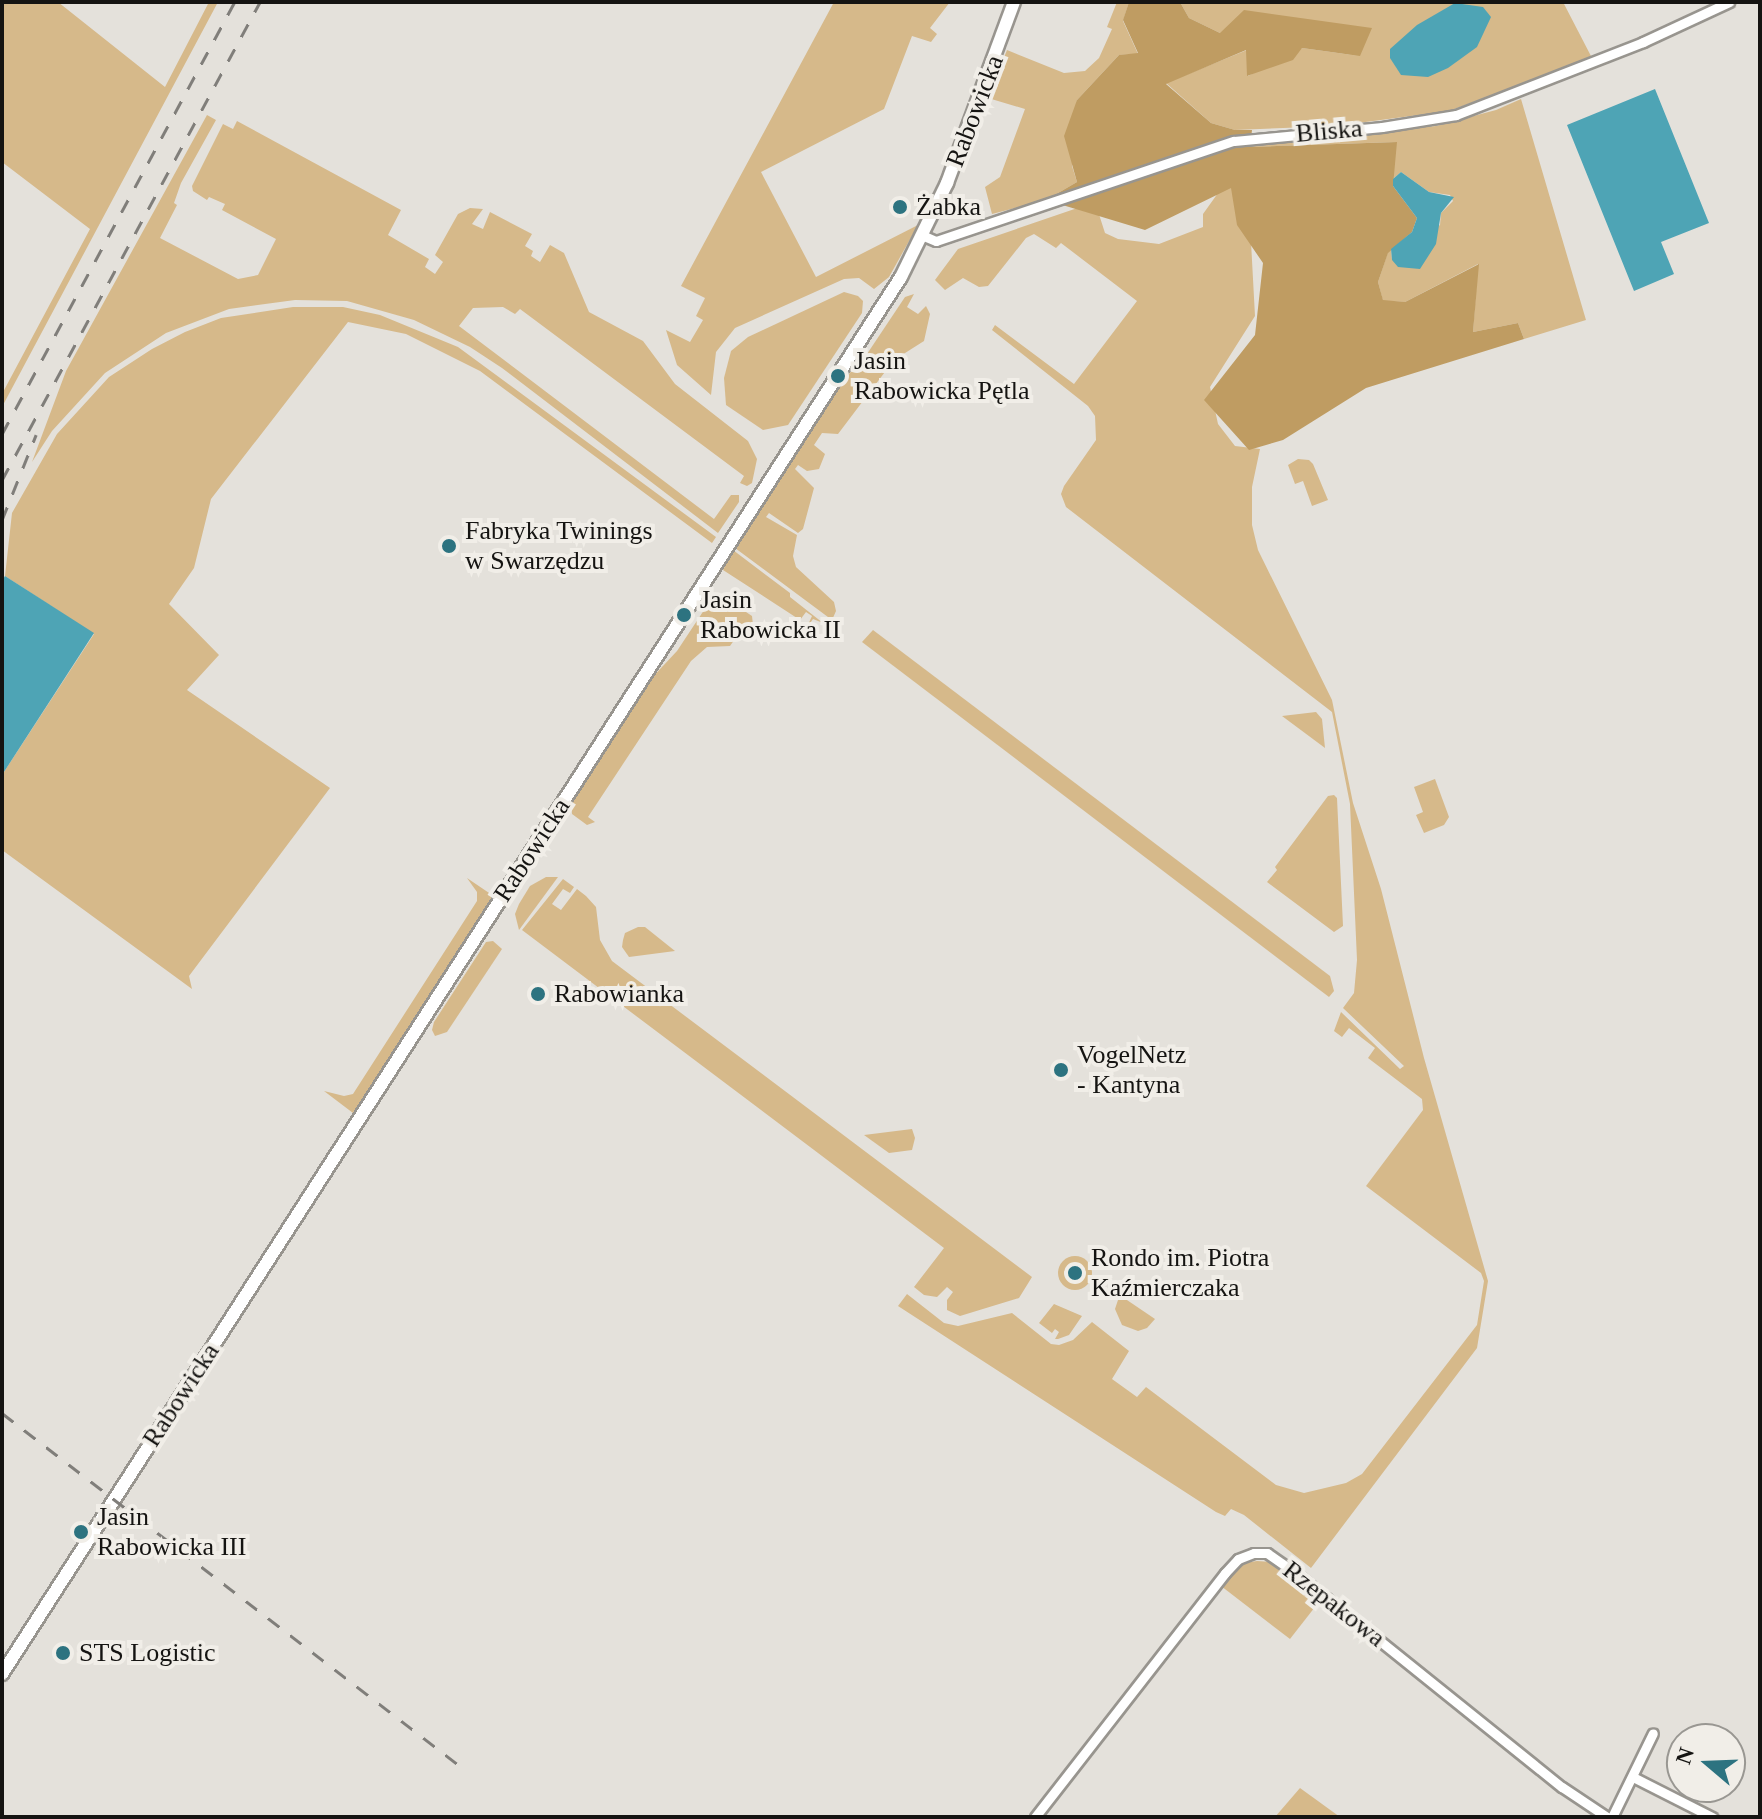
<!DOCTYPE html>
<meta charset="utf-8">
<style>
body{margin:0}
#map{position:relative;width:1762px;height:1819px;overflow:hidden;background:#e4e1db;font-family:Georgia,serif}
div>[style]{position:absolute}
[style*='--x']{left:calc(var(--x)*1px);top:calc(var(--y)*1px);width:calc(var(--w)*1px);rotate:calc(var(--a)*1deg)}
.green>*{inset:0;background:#d6b98a}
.round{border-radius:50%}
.forest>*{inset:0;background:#bf9c62}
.water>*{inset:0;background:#4ea4b5}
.roads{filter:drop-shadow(2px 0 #98958f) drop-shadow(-2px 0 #98958f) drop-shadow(0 2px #98958f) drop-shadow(0 -2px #98958f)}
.minor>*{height:9px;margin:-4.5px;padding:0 4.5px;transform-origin:4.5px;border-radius:4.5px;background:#fff}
.tertiary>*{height:12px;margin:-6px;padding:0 6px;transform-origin:6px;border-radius:6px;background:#fff}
.rail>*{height:3px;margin-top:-1.5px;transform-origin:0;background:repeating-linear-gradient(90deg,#807e7a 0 14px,transparent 0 28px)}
.dots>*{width:22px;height:22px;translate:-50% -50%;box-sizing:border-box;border:4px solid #f1eee8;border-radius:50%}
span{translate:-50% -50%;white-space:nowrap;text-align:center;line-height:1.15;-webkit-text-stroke:8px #f1eee8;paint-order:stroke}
.street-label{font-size:26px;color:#151412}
.poi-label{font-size:26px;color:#151412}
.left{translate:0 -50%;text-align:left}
.frame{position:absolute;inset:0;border:4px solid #151412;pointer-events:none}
.north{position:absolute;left:1666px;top:1723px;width:80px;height:80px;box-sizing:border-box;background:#f1eee8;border:2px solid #999792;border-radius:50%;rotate:289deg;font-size:22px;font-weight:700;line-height:32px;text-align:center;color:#151412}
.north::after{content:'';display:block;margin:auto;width:28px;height:36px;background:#2d7380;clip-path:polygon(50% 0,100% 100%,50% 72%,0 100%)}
</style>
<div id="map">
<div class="green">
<i style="clip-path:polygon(2px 2px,58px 2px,165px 87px,209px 2px,218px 2px,2px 407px,2px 394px,90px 229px,2px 162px)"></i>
<i style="clip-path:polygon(834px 2px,950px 2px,930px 28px,937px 34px,931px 42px,912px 36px,884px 109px,761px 172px,816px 277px,918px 225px,889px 277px,874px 289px,859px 278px,844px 279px,735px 328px,716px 352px,711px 395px,677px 365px,666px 330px,690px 342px,703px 320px,696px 316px,705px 298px,681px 286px)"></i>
<i style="clip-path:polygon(1117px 2px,1129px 2px,1123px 21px,1138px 54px,1119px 55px,1077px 100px,1072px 166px,1077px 182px,1046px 200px,992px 214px,985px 187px,1000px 177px,1025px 109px,988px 98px,1007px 50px,1064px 73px,1085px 71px,1099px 58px,1112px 29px,1107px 27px)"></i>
<i style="clip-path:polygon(1180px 2px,1563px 2px,1592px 58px,1449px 111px,1335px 126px,1235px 130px,1211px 123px,1166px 83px,1247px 50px,1248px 76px,1302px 48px,1360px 56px,1220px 33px,1189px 18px)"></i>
<i style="clip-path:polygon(1521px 99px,1586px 320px,1524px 339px,1518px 323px,1473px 332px,1478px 264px,1405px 302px,1383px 301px,1378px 282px,1388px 252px,1391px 249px,1392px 260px,1440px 225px,1441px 213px,1453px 201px,1450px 195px,1429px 192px,1401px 172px,1393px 179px,1396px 142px,1250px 147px,1250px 143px,1436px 126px,1496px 110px)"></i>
<i style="clip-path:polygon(207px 115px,216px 120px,181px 183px,174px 203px,177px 205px,160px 238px,238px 279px,258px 275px,276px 239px,222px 210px,225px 204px,209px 197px,207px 200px,193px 191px,192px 186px,223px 124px,233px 129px,237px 121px,401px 210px,388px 235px,429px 259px,425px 267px,435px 274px,443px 262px,435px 255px,458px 214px,470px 208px,483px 209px,472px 224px,483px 229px,490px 212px,532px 234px,525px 246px,533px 251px,531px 256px,540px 262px,550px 245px,564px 253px,589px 312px,643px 341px,675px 384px,748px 441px,757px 459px,752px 483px,747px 486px,740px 483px,744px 476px,520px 309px,515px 314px,503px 307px,473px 308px,459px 326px,714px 519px,731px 495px,739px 495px,739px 502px,718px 533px,502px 368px,470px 347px,414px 320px,347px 301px,295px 300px,229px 309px,166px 333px,105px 373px,52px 431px,32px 462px,66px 371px)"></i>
<i style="clip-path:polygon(1216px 181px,1248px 186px,1255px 316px,1210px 387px,1218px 424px,1235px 446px,1260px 449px,1252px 487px,1252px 525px,1258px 550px,1332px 700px,1353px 803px,1381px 889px,1424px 1058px,1488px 1281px,1477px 1348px,1311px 1568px,1244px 1515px,1231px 1509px,1225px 1516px,1216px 1512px,898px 1306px,907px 1294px,944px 1323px,958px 1326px,1012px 1313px,1051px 1344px,1059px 1345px,1073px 1340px,1092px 1322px,1129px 1351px,1112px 1379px,1137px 1397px,1146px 1387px,1276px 1485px,1304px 1493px,1346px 1483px,1362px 1474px,1477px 1325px,1484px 1281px,1481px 1273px,1366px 1186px,1423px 1110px,1422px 1099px,1368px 1058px,1375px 1048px,1349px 1028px,1342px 1037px,1334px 1031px,1341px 1012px,1400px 1069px,1404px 1066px,1343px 1008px,1354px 993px,1357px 960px,1350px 804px,1332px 712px,1066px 507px,1061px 494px,1064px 486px,1096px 440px,1095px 416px,1088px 406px,992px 330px,995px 325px,1074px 384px,1137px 301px,1061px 243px,1056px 248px,1034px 234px,1026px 238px,988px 286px,979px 287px,963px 278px,945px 290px,935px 280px,958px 249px,1095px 202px,1105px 233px,1118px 239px,1159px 244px,1203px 227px,1203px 214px,1218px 193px)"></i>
<i style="clip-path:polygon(844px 292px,858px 296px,863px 301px,862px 313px,788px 425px,763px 430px,726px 405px,724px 378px,731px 351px,748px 337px)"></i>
<i style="clip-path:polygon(914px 294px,907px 307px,918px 314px,926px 306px,930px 314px,924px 341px,894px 360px,838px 434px,822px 433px,814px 445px,825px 454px,819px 469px,807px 471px,798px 465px,795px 469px,814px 488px,803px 529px,798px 533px,769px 513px,766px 517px,797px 535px,793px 556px,796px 567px,834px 602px,836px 611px,832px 620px,735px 548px,845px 378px,865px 357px,905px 297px)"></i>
<i style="clip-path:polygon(293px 307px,343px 307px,380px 315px,458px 347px,716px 537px,712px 543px,480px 371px,406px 334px,348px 322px,211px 499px,194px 568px,169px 604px,219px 655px,187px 690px,330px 788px,189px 976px,192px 989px,2px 850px,2px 775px,94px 634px,5px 576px,12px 513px,57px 434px,109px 377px,152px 349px,185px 332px,221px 318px)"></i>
<i style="clip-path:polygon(1298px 459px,1309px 460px,1313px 464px,1328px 500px,1312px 506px,1303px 481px,1295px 484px,1288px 465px)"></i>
<i style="clip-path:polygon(733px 550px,790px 593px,790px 597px,823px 623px,813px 619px,806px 629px,812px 616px,806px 612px,800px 620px,723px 570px)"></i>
<i style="clip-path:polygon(716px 592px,752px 616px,753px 625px,746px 623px,730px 646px,707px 647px,691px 661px,588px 817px,595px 822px,587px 825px,572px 814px,571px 799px,647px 683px,677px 651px)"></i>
<i style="clip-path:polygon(873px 630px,1330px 976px,1334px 991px,1329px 997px,862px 642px)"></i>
<i style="clip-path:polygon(1316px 712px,1322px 719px,1325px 748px,1282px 716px)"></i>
<i style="clip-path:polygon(1435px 779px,1449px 817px,1444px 825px,1424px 833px,1416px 815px,1423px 812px,1414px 787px)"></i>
<i style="clip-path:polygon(1334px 795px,1337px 798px,1343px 926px,1334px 932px,1267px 882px,1277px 870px,1275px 867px,1328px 796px)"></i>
<i style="clip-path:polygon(546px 877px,558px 877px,519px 930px,515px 914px,519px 904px,530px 886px)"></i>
<i style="clip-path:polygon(467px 878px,495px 897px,353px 1113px,324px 1091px,344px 1096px,353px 1094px,477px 901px,477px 892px)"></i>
<i style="clip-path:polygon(563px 879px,574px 887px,570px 893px,563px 889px,552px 904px,561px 910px,577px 889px,586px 896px,596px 907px,600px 940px,612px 961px,1032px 1277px,1019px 1298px,960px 1316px,947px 1310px,947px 1300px,953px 1292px,947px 1287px,937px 1297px,924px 1295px,914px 1287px,944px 1248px,522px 930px)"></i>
<i style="clip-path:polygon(638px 927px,645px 927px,675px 951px,629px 957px,622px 947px,623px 940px,625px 933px)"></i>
<i style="clip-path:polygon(493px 941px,502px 949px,447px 1032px,435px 1036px,432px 1030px,434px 1022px,486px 942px)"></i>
<i style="clip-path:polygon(912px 1129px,915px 1138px,912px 1150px,889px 1153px,864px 1135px)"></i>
<i class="round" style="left:1058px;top:1256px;width:34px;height:34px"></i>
<i style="clip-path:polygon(1124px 1298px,1155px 1319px,1147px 1328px,1138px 1331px,1122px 1325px,1115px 1309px,1118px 1300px)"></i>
<i style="clip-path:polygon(1054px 1304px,1082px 1316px,1069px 1335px,1058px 1339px,1055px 1339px,1059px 1332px,1055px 1329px,1052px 1333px,1039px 1323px)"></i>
<i style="clip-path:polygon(1257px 1561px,1271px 1562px,1322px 1598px,1290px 1639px,1221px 1586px,1238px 1564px)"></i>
<i style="clip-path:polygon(1300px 1788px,1340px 1817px,1275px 1817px)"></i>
</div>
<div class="forest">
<i style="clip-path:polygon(1129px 2px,1180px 2px,1189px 18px,1220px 33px,1244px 10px,1372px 28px,1360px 56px,1302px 48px,1293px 60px,1247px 76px,1246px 50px,1166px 84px,1211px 123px,1235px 130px,1252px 130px,1250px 147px,1397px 142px,1393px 186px,1417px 218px,1412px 232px,1388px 253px,1378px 282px,1383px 300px,1405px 302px,1479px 264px,1473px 332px,1518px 323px,1524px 339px,1366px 388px,1283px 440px,1249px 450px,1204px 400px,1255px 335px,1263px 263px,1237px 225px,1231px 188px,1145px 230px,1046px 200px,1077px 182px,1064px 136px,1077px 100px,1119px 55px,1138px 53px,1123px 20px)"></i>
</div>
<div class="water">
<i style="clip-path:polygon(1455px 3px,1483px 7px,1491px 17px,1477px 47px,1448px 68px,1428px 77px,1401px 75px,1390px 58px,1390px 49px,1417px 25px)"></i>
<i style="clip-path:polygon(1655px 89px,1709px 223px,1661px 242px,1674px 274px,1634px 291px,1567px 125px)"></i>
<i style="clip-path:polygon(1401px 172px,1429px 192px,1454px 197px,1441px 213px,1436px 244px,1420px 269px,1398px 267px,1392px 260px,1391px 249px,1412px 232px,1417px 218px,1393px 186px,1393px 179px)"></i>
<i style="clip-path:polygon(5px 576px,94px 633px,2px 775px,2px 581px)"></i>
</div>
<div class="roads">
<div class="minor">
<i style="--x:924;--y:236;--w:13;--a:23"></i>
<i style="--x:936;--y:241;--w:314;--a:-18.6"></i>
<i style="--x:1234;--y:141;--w:149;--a:-5.4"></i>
<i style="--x:1382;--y:127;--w:75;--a:-9.2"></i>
<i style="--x:1456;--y:115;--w:201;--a:-21.3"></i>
<i style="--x:1643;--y:42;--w:95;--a:-24.9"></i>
<i style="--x:1633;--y:1777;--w:89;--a:26.9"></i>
<i style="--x:1035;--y:1817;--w:309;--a:-52.1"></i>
<i style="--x:1225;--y:1573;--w:19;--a:-47"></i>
<i style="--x:1238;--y:1559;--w:17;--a:-21"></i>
<i style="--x:1254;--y:1553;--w:13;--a:0"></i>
<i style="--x:1267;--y:1553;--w:32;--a:35"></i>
<i style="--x:1293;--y:1571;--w:345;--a:38.8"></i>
<i style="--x:1562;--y:1787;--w:54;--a:33.7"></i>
<i style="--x:1612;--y:1817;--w:93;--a:-64"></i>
</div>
<div class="tertiary">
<i style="--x:2;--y:1674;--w:1661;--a:-57.24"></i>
<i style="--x:901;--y:277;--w:105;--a:-63.9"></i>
<i style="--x:947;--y:183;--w:193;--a:-69.7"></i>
</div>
</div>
<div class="rail">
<i style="--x:2;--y:434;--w:491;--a:-61.7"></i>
<i style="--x:2;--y:480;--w:543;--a:-61.64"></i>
<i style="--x:2;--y:520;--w:92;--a:-68.2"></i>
<i style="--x:2;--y:1413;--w:585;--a:37.63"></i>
</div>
<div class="dots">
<i style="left:900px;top:207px;background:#2d7380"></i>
<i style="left:838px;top:376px;background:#2d7380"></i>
<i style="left:449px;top:546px;background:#2d7380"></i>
<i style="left:684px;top:615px;background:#2d7380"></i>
<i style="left:538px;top:994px;background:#2d7380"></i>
<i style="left:1061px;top:1070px;background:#2d7380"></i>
<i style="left:1075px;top:1273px;background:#2d7380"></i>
<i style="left:81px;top:1532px;background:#2d7380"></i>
<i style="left:63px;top:1653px;background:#2d7380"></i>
</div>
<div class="street-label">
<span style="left:975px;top:111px;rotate:-69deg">Rabowicka</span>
<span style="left:1329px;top:131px;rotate:-5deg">Bliska</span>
<span style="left:532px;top:850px;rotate:-57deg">Rabowicka</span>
<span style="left:181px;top:1395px;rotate:-57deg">Rabowicka</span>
<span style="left:1334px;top:1604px;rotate:38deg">Rzepakowa</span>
</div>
<div class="poi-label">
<span class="left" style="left:916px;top:207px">Żabka</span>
<span class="left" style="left:854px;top:376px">Jasin<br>Rabowicka Pętla</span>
<span class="left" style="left:465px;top:546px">Fabryka Twinings<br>w Swarzędzu</span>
<span class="left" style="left:700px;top:615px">Jasin<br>Rabowicka II</span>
<span class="left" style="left:554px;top:994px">Rabowianka</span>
<span class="left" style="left:1077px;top:1070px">VogelNetz<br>- Kantyna</span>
<span class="left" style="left:1091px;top:1273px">Rondo im. Piotra<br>Kaźmierczaka</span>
<span class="left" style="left:97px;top:1532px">Jasin<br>Rabowicka III</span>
<span class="left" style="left:79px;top:1653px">STS Logistic</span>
</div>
<div class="frame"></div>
<div class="north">N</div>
</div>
